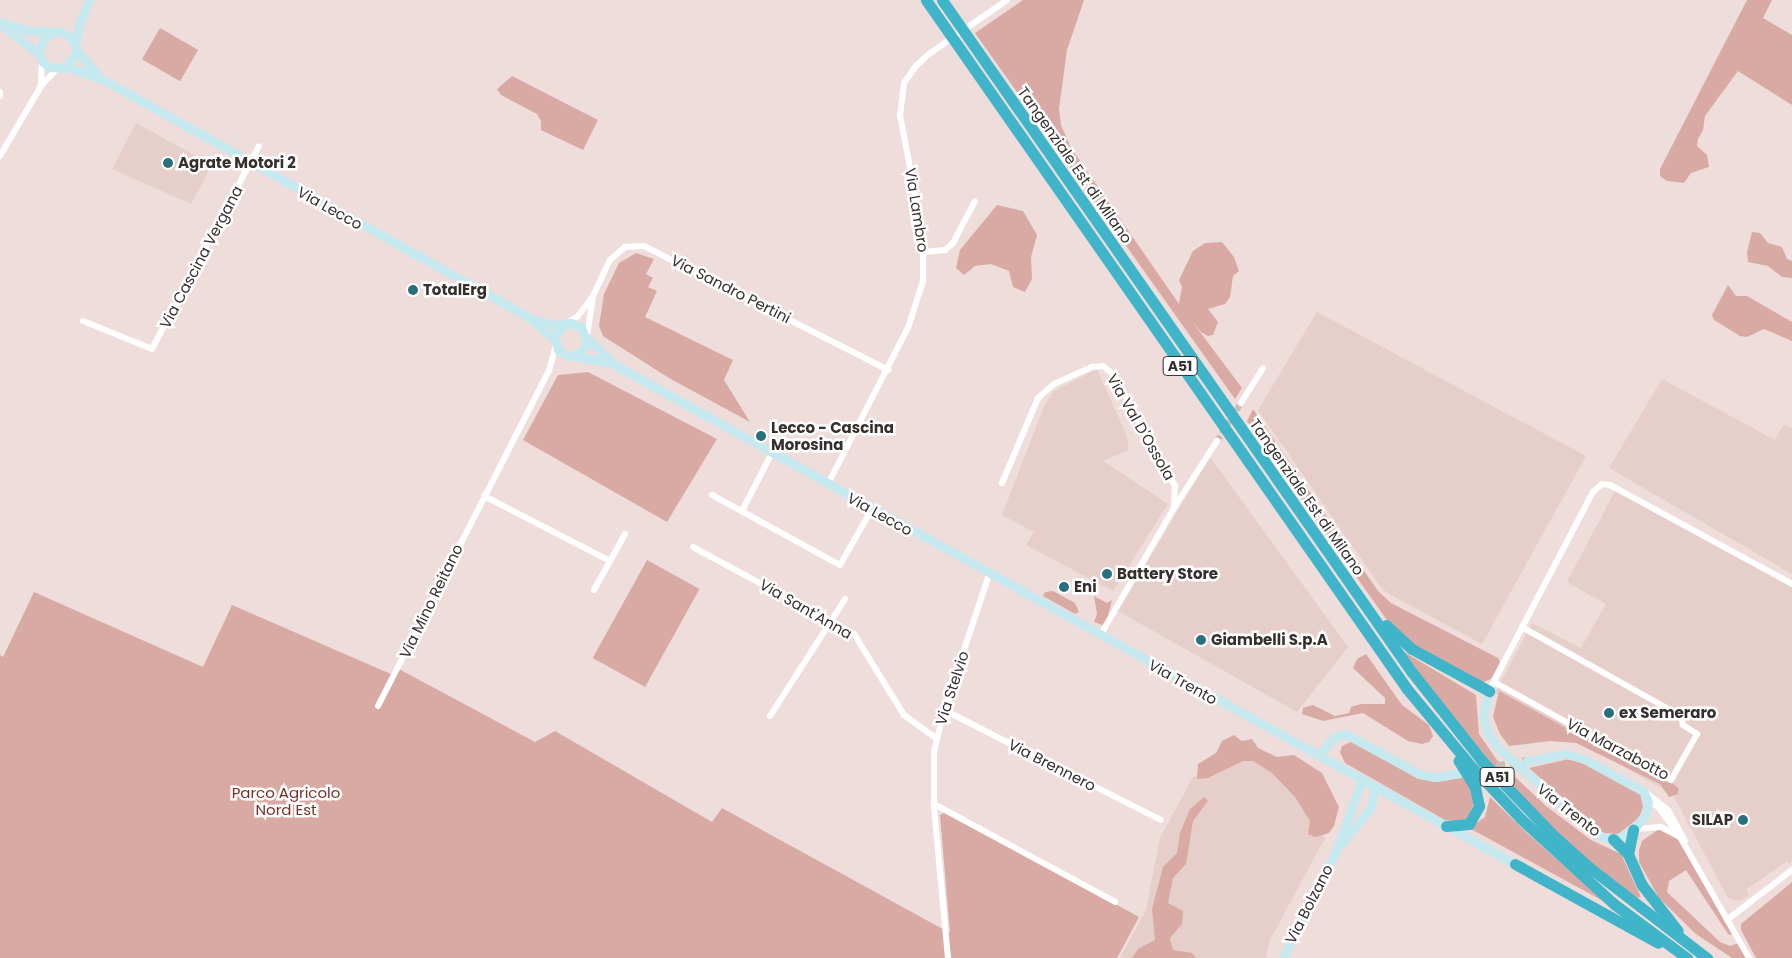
<!DOCTYPE html>
<style>
body{margin:0}
#map{position:relative;width:1792px;height:958px;overflow:hidden;background:#efdddb;font-family:Poppins,sans-serif}
div>[style]{position:absolute}
[style*='--x']{left:calc(var(--x)*1px);top:calc(var(--y)*1px);width:calc(var(--w)*1px);rotate:calc(var(--a)*1deg)}
.built>*{inset:0;background:#e6ceca}
.green>*{inset:0;background:#d9aaa4;transform-origin:0 0}
.street-tunnel>*{height:6px;margin-top:-3px;transform-origin:0;background:repeating-linear-gradient(90deg,#cabab8 0 6px,transparent 0 9px)}
.secondary-tunnel>*{height:9px;margin-top:-4.5px;transform-origin:0;background:repeating-linear-gradient(90deg,#cabab8 0 9px,transparent 0 13.5px)}
.street>*{height:6px;margin:-3px;padding:0 3px;transform-origin:3px;border-radius:3px;background:#fff}
.secondary>*{height:9px;margin:-4.5px;padding:0 4.5px;transform-origin:4.5px;border-radius:4.5px;background:#c6e9ef}
.highway>*{height:11px;margin:-5.5px;padding:0 5.5px;transform-origin:5.5px;border-radius:5.5px;background:#40b5c9}
.dots>*{width:14px;height:14px;translate:-50% -50%;box-sizing:border-box;border:2px solid #fff;border-radius:50%}
span{translate:-50% -50%;white-space:nowrap;text-align:center;line-height:1.15;-webkit-text-stroke:5px #fff;paint-order:stroke}
.shield-label span{padding:1px 4px;background:#fff;border:1px solid;border-radius:4px;-webkit-text-stroke-width:0}
.shield-label{font-size:14px;color:#352f2e;font-weight:700}
.poi-label{font-size:15px;color:#352f2e;font-weight:700}
.left{translate:0 -50%;text-align:left}
.right{translate:-100% -50%;text-align:right}
.street-label{font-size:15px;color:#352f2e}
.park-label{font-size:15px;color:#782e27}
</style>
<div id="map">
<div class="built">
<i style="clip-path:polygon(136px 123px,212px 165px,191px 204px,112px 169px)"></i>
<i style="clip-path:polygon(1317px 312px,1586px 456px,1482px 644px,1387px 593px,1380px 586px,1258px 410px)"></i>
<i style="clip-path:polygon(1097px 369px,1126px 434px,1129px 450px,1103px 461px,1168px 504px,1113px 591px,1026px 545px,1034px 532px,1002px 515px,1045px 404px,1054px 391px)"></i>
<i style="clip-path:polygon(1662px 379px,1775px 440px,1784px 424px,1792px 428px,1792px 574px,1609px 468px)"></i>
<i style="clip-path:polygon(1210px 457px,1348px 647px,1297px 712px,1118px 611px)"></i>
<i style="clip-path:polygon(1615px 491px,1792px 586px,1792px 861px,1789px 864px,1787px 861px,1746px 890px,1749px 895px,1740px 901px,1728px 898px,1673px 795px,1495px 693px,1532px 623px,1581px 648px,1606px 604px,1567px 582px)"></i>
<i style="clip-path:polygon(1248px 755px,1298px 789px,1325px 838px,1270px 940px,1266px 958px,1120px 958px,1146px 910px,1160px 838px,1193px 777px)"></i>
</div>
<div class="green">
<i style="clip-path:polygon(1023px 0,1084px 0,1067px 50px,1059px 109px,1061px 125px,1071px 148px,1179px 304px,1182px 287px,1179px 280px,1193px 251px,1205px 243px,1222px 242px,1234px 257px,1239px 271px,1233px 276px,1230px 297px,1225px 304px,1208px 309px,1218px 322px,1213px 335px,1208px 336px,1201px 332px,1191px 320px,1242px 388px,1235px 399px,975px 33px)"></i>
<i style="clip-path:polygon(1747px 0,1772px 0,1763px 18px,1792px 35px,1792px 105px,1738px 71px,1705px 116px,1703px 130px,1698px 139px,1697px 146px,1707px 155px,1709px 167px,1691px 173px,1684px 183px,1667px 181px,1660px 176px,1660px 169px)"></i>
<i style="left:160px;top:28px;width:44px;height:36px;rotate:30deg"></i>
<i style="clip-path:polygon(512px 76px,598px 120px,583px 150px,541px 130px,541px 121px,537px 114px,501px 95px,497px 89px)"></i>
<i style="clip-path:polygon(997px 205px,1023px 211px,1037px 235px,1031px 257px,1032px 279px,1025px 292px,1013px 287px,1009px 271px,991px 264px,975px 266px,964px 275px,956px 268px,960px 250px)"></i>
<i style="clip-path:polygon(1752px 232px,1760px 233px,1768px 243px,1782px 247px,1787px 259px,1792px 261px,1792px 278px,1782px 277px,1768px 266px,1748px 262px,1747px 252px)"></i>
<i style="clip-path:polygon(636px 253px,654px 259px,646px 274px,653px 278px,648px 287px,657px 291px,645px 317px,733px 360px,724px 380px,750px 422px,669px 378px,603px 336px,599px 326px,604px 294px,619px 263px)"></i>
<i style="clip-path:polygon(1728px 285px,1736px 296px,1747px 296px,1792px 322px,1792px 341px,1764px 329px,1747px 337px,1740px 336px,1714px 320px,1712px 315px)"></i>
<i style="clip-path:polygon(588px 372px,717px 439px,667px 522px,523px 440px,558px 375px)"></i>
<i style="clip-path:polygon(1253px 409px,1378px 591px,1391px 603px,1498px 658px,1500px 662px,1491px 679px,1481px 683px,1414px 646px,1391px 626px,1247px 421px)"></i>
<i style="left:647px;top:560px;width:60px;height:112px;rotate:29deg"></i>
<i style="clip-path:polygon(1053px 591px,1075px 603px,1079px 612px,1075px 614px,1043px 596px,1045px 592px)"></i>
<i style="clip-path:polygon(34px 592px,203px 667px,232px 605px,393px 675px,397px 668px,535px 742px,555px 731px,712px 822px,722px 808px,950px 933px,940px 815px,946px 812px,1139px 917px,1117px 958px,0 958px,0 655px,3px 657px)"></i>
<i style="clip-path:polygon(1094px 596px,1107px 603px,1112px 600px,1107px 620px,1102px 625px,1094px 622px,1097px 614px)"></i>
<i style="clip-path:polygon(1401px 650px,1476px 695px,1479px 734px,1497px 760px,1546px 806px,1591px 840px,1621px 854px,1641px 897px,1632px 899px,1606px 877px,1509px 787px)"></i>
<i style="clip-path:polygon(1366px 654px,1402px 705px,1429px 725px,1433px 736px,1429px 742px,1422px 744px,1408px 741px,1363px 713px,1323px 721px,1302px 714px,1303px 708px,1313px 705px,1335px 716px,1349px 713px,1351px 707px,1361px 704px,1385px 704px,1385px 698px,1353px 668px,1357px 659px)"></i>
<i style="clip-path:polygon(1499px 691px,1647px 773px,1671px 782px,1678px 788px,1678px 794px,1669px 797px,1660px 784px,1576px 743px,1550px 741px,1509px 746px,1500px 734px,1493px 717px)"></i>
<i style="clip-path:polygon(1234px 735px,1242px 741px,1252px 739px,1258px 748px,1277px 757px,1294px 755px,1322px 773px,1339px 807px,1334px 826px,1329px 833px,1315px 837px,1308px 834px,1310px 821px,1295px 797px,1272px 773px,1253px 761px,1243px 761px,1208px 778px,1197px 779px,1198px 764px,1216px 753px,1222px 741px)"></i>
<i style="clip-path:polygon(1353px 741px,1413px 776px,1437px 782px,1466px 777px,1477px 795px,1467px 821px,1445px 820px,1345px 763px,1340px 752px,1342px 746px)"></i>
<i style="clip-path:polygon(1569px 759px,1585px 763px,1640px 793px,1643px 807px,1639px 818px,1618px 834px,1603px 833px,1529px 768px)"></i>
<i style="clip-path:polygon(1204px 797px,1208px 801px,1193px 821px,1186px 864px,1173px 878px,1168px 903px,1183px 911px,1182px 924px,1170px 938px,1173px 950px,1192px 953px,1196px 958px,1132px 958px,1138px 949px,1155px 940px,1152px 909px,1163px 867px,1177px 853px,1180px 833px,1190px 809px)"></i>
<i style="clip-path:polygon(1490px 797px,1527px 833px,1605px 902px,1469px 828px,1485px 817px)"></i>
<i style="clip-path:polygon(1659px 829px,1674px 835px,1683px 846px,1733px 935px,1728px 934px,1686px 870px,1669px 881px,1667px 892px,1720px 942px,1730px 946px,1739px 943px,1748px 958px,1732px 958px,1696px 934px,1659px 898px,1639px 862px,1639px 850px,1642px 841px)"></i>
<i style="clip-path:polygon(1792px 882px,1792px 958px,1756px 958px,1741px 930px,1741px 924px)"></i>
</div>
<div class="street-tunnel">
<i style="--x:1217;--y:441;--w:45;--a:-57.7"></i>
</div>
<div class="secondary-tunnel">
<i style="--x:1483;--y:769;--w:45;--a:-10.3"></i>
</div>
<div class="street">
<i style="--x:41;--y:84;--w:24;--a:-88"></i>
<i style="--x:0;--y:92;--w:4;--a:90"></i>
<i style="--x:0;--y:156;--w:81;--a:-59.6"></i>
<i style="--x:41;--y:86;--w:23;--a:-47"></i>
<i style="--x:925;--y:252;--w:20;--a:-6"></i>
<i style="--x:945;--y:250;--w:11;--a:-41"></i>
<i style="--x:953;--y:243;--w:47;--a:-62.4"></i>
<i style="--x:83;--y:321;--w:74;--a:22.1"></i>
<i style="--x:152;--y:349;--w:229;--a:-62.2"></i>
<i style="--x:567;--y:323;--w:13;--a:-32"></i>
<i style="--x:578;--y:316;--w:21;--a:-53"></i>
<i style="--x:587;--y:336;--w:40;--a:-81.5"></i>
<i style="--x:593;--y:296;--w:40;--a:-65"></i>
<i style="--x:610;--y:260;--w:20;--a:-41"></i>
<i style="--x:625;--y:247;--w:19;--a:-3"></i>
<i style="--x:644;--y:246;--w:274;--a:26.9"></i>
<i style="--x:1241;--y:403;--w:41;--a:-57.8"></i>
<i style="--x:1002;--y:483;--w:92;--a:-67"></i>
<i style="--x:1038;--y:398;--w:21;--a:-41"></i>
<i style="--x:1054;--y:384;--w:42;--a:-24.1"></i>
<i style="--x:1092;--y:367;--w:11;--a:-5"></i>
<i style="--x:1103;--y:366;--w:14;--a:39"></i>
<i style="--x:1114;--y:375;--w:127;--a:61.2"></i>
<i style="--x:1175;--y:486;--w:22;--a:93"></i>
<i style="--x:828;--y:484;--w:175;--a:-62.9"></i>
<i style="--x:908;--y:328;--w:49;--a:-72.3"></i>
<i style="--x:923;--y:281;--w:46;--a:-90"></i>
<i style="--x:923;--y:235;--w:121;--a:-100.9"></i>
<i style="--x:900;--y:116;--w:33;--a:-83"></i>
<i style="--x:904;--y:83;--w:21;--a:-55"></i>
<i style="--x:916;--y:66;--w:18;--a:-43"></i>
<i style="--x:929;--y:54;--w:95;--a:-34.7"></i>
<i style="--x:712;--y:495;--w:146;--a:28.7"></i>
<i style="--x:840;--y:565;--w:64;--a:-60.3"></i>
<i style="--x:484;--y:496;--w:142;--a:27.3"></i>
<i style="--x:742;--y:511;--w:65;--a:-62.7"></i>
<i style="--x:693;--y:547;--w:183;--a:28.4"></i>
<i style="--x:854;--y:634;--w:95;--a:58.3"></i>
<i style="--x:904;--y:715;--w:39;--a:36"></i>
<i style="--x:594;--y:590;--w:64;--a:-61"></i>
<i style="--x:1100;--y:636;--w:148;--a:-60"></i>
<i style="--x:1174;--y:508;--w:80;--a:-57.3"></i>
<i style="--x:1494;--y:682;--w:202;--a:29"></i>
<i style="--x:1671;--y:780;--w:53;--a:-60.5"></i>
<i style="--x:1697;--y:734;--w:17;--a:-147"></i>
<i style="--x:1683;--y:725;--w:9;--a:-103"></i>
<i style="--x:1681;--y:716;--w:182;--a:-150.8"></i>
<i style="--x:1492;--y:685;--w:218;--a:-62.4"></i>
<i style="--x:1593;--y:492;--w:12;--a:-42"></i>
<i style="--x:1602;--y:484;--w:8;--a:7"></i>
<i style="--x:1610;--y:485;--w:207;--a:28.5"></i>
<i style="--x:378;--y:706;--w:376;--a:-63"></i>
<i style="--x:549;--y:371;--w:27;--a:-75"></i>
<i style="--x:944;--y:710;--w:243;--a:26.9"></i>
<i style="--x:770;--y:716;--w:139;--a:-57.3"></i>
<i style="--x:1645;--y:792;--w:29;--a:38"></i>
<i style="--x:1668;--y:810;--w:35;--a:61"></i>
<i style="--x:934;--y:804;--w:206;--a:28.4"></i>
<i style="--x:1648;--y:805;--w:6;--a:-9"></i>
<i style="--x:1654;--y:804;--w:6;--a:39"></i>
<i style="--x:1659;--y:808;--w:29;--a:54"></i>
<i style="--x:1634;--y:829;--w:27;--a:-4"></i>
<i style="--x:1661;--y:827;--w:21;--a:28"></i>
<i style="--x:1680;--y:837;--w:139;--a:60.3"></i>
<i style="--x:1727;--y:920;--w:82;--a:-37.6"></i>
<i style="--x:948;--y:958;--w:153;--a:-95.3"></i>
<i style="--x:934;--y:806;--w:54;--a:-90"></i>
<i style="--x:934;--y:752;--w:43;--a:-76.6"></i>
<i style="--x:944;--y:710;--w:142;--a:-71.6"></i>
</div>
<div class="secondary">
<i style="--x:0;--y:22;--w:30;--a:17"></i>
<i style="--x:29;--y:31;--w:31;--a:2"></i>
<i style="--x:60;--y:32;--w:10;--a:24"></i>
<i style="--x:69;--y:36;--w:10;--a:53"></i>
<i style="--x:75;--y:44;--w:9;--a:84"></i>
<i style="--x:76;--y:53;--w:19;--a:126"></i>
<i style="--x:4;--y:27;--w:46;--a:37.9"></i>
<i style="--x:51;--y:33;--w:11;--a:139"></i>
<i style="--x:43;--y:40;--w:12;--a:110"></i>
<i style="--x:39;--y:51;--w:10;--a:73"></i>
<i style="--x:42;--y:61;--w:9;--a:41"></i>
<i style="--x:49;--y:67;--w:22;--a:3"></i>
<i style="--x:71;--y:68;--w:35;--a:20"></i>
<i style="--x:104;--y:80;--w:489;--a:29.2"></i>
<i style="--x:531;--y:319;--w:31;--a:42"></i>
<i style="--x:76;--y:44;--w:20;--a:-81"></i>
<i style="--x:79;--y:24;--w:26;--a:-67"></i>
<i style="--x:77;--y:51;--w:32;--a:49"></i>
<i style="--x:533;--y:320;--w:24;--a:12"></i>
<i style="--x:556;--y:325;--w:15;--a:-8"></i>
<i style="--x:571;--y:323;--w:11;--a:22"></i>
<i style="--x:581;--y:327;--w:17;--a:69"></i>
<i style="--x:587;--y:343;--w:9;--a:122"></i>
<i style="--x:582;--y:351;--w:9;--a:153"></i>
<i style="--x:566;--y:323;--w:17;--a:130"></i>
<i style="--x:555;--y:336;--w:14;--a:78"></i>
<i style="--x:558;--y:350;--w:10;--a:29"></i>
<i style="--x:567;--y:355;--w:44;--a:10.5"></i>
<i style="--x:587;--y:338;--w:39;--a:44"></i>
<i style="--x:615;--y:365;--w:1029;--a:29.01"></i>
<i style="--x:1489;--y:691;--w:26;--a:103"></i>
<i style="--x:1483;--y:716;--w:19;--a:74"></i>
<i style="--x:1488;--y:734;--w:16;--a:55"></i>
<i style="--x:1497;--y:747;--w:129;--a:41.2"></i>
<i style="--x:1594;--y:832;--w:13;--a:29"></i>
<i style="--x:1605;--y:838;--w:14;--a:0"></i>
<i style="--x:1619;--y:838;--w:16;--a:-30"></i>
<i style="--x:1633;--y:830;--w:21;--a:-51"></i>
<i style="--x:1646;--y:814;--w:12;--a:-81"></i>
<i style="--x:1648;--y:802;--w:12;--a:-114"></i>
<i style="--x:1643;--y:791;--w:67;--a:-151.5"></i>
<i style="--x:1584;--y:759;--w:19;--a:-164"></i>
<i style="--x:1566;--y:754;--w:40;--a:170"></i>
<i style="--x:1319;--y:755;--w:23;--a:-50"></i>
<i style="--x:1334;--y:737;--w:12;--a:-14"></i>
<i style="--x:1346;--y:734;--w:83;--a:28.7"></i>
<i style="--x:1419;--y:774;--w:16;--a:11"></i>
<i style="--x:1435;--y:777;--w:24;--a:-9"></i>
<i style="--x:1342;--y:843;--w:46;--a:-51.1"></i>
<i style="--x:1371;--y:807;--w:21;--a:-79"></i>
<i style="--x:1283;--y:958;--w:119;--a:-63.6"></i>
<i style="--x:1336;--y:851;--w:76;--a:-69.9"></i>
</div>
<div class="highway">
<i style="--x:926;--y:0;--w:840;--a:55.08"></i>
<i style="--x:1407;--y:689;--w:99;--a:50.3"></i>
<i style="--x:1470;--y:765;--w:74;--a:46.6"></i>
<i style="--x:1521;--y:819;--w:126;--a:42.4"></i>
<i style="--x:1614;--y:904;--w:91;--a:36.5"></i>
<i style="--x:942;--y:0;--w:819;--a:55.05"></i>
<i style="--x:1411;--y:671;--w:115;--a:51.7"></i>
<i style="--x:1482;--y:761;--w:100;--a:46.2"></i>
<i style="--x:1551;--y:833;--w:52;--a:41.9"></i>
<i style="--x:1590;--y:868;--w:148;--a:37.6"></i>
<i style="--x:1386;--y:625;--w:35;--a:43"></i>
<i style="--x:1412;--y:649;--w:88;--a:28.6"></i>
<i style="--x:1446;--y:826;--w:23;--a:-5"></i>
<i style="--x:1469;--y:824;--w:21;--a:-61"></i>
<i style="--x:1479;--y:806;--w:19;--a:-102"></i>
<i style="--x:1475;--y:787;--w:31;--a:-122"></i>
<i style="--x:1613;--y:839;--w:21;--a:45"></i>
<i style="--x:1628;--y:854;--w:34;--a:66"></i>
<i style="--x:1642;--y:885;--w:58;--a:52"></i>
<i style="--x:1628;--y:854;--w:25;--a:-78"></i>
<i style="--x:1515;--y:864;--w:163;--a:28.9"></i>
</div>
<div class="dots">
<i style="left:168px;top:163px;background:#28707c"></i>
<i style="left:413px;top:290px;background:#28707c"></i>
<i style="left:761px;top:436px;background:#28707c"></i>
<i style="left:1107px;top:574px;background:#28707c"></i>
<i style="left:1064px;top:587px;background:#28707c"></i>
<i style="left:1201px;top:640px;background:#28707c"></i>
<i style="left:1609px;top:713px;background:#28707c"></i>
<i style="left:1743px;top:820px;background:#28707c"></i>
</div>
<div class="shield-label">
<span style="left:1180px;top:366px">A51</span>
<span style="left:1497px;top:777px">A51</span>
</div>
<div class="poi-label">
<span class="left" style="left:178px;top:163px">Agrate Motori 2</span>
<span class="left" style="left:423px;top:290px">TotalErg</span>
<span class="left" style="left:771px;top:436px">Lecco - Cascina<br>Morosina</span>
<span class="left" style="left:1117px;top:574px">Battery Store</span>
<span class="left" style="left:1074px;top:587px">Eni</span>
<span class="left" style="left:1211px;top:640px">Giambelli S.p.A</span>
<span class="left" style="left:1619px;top:713px">ex Semeraro</span>
<span class="right" style="left:1733px;top:820px">SILAP</span>
</div>
<div class="street-label">
<span style="left:1075px;top:165px;rotate:55deg">Tangenziale Est di Milano</span>
<span style="left:330px;top:208px;rotate:29deg">Via Lecco</span>
<span style="left:917px;top:210px;rotate:81deg">Via Lambro</span>
<span style="left:201px;top:257px;rotate:-62deg">Via Cascina Vergana</span>
<span style="left:731px;top:289px;rotate:27deg">Via Sandro Pertini</span>
<span style="left:1141px;top:427px;rotate:60deg">Via Val D'Ossola</span>
<span style="left:1307px;top:497px;rotate:55deg">Tangenziale Est di Milano</span>
<span style="left:880px;top:514px;rotate:29deg">Via Lecco</span>
<span style="left:431px;top:601px;rotate:-64deg">Via Mino Reitano</span>
<span style="left:806px;top:609px;rotate:30deg">Via Sant'Anna</span>
<span style="left:1183px;top:682px;rotate:29deg">Via Trento</span>
<span style="left:952px;top:688px;rotate:-72deg">Via Stelvio</span>
<span style="left:1618px;top:749px;rotate:28deg">Via Marzabotto</span>
<span style="left:1052px;top:765px;rotate:27deg">Via Brennero</span>
<span style="left:1569px;top:810px;rotate:38deg">Via Trento</span>
<span style="left:1309px;top:904px;rotate:-63deg">Via Bolzano</span>
</div>
<div class="park-label">
<span style="left:286px;top:801px">Parco Agricolo<br>Nord Est</span>
</div>
</div>
